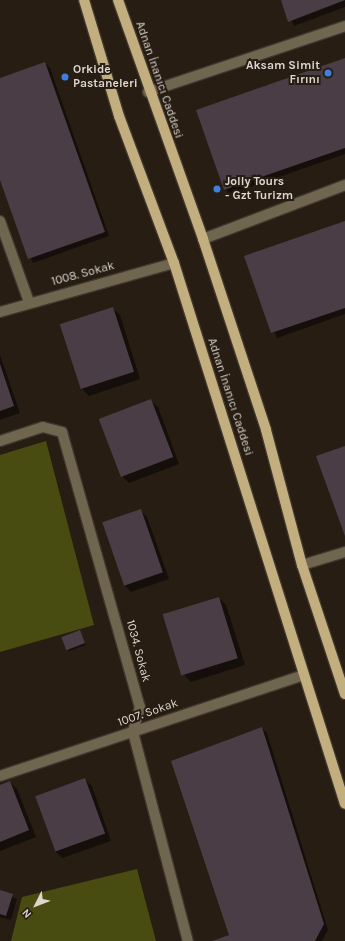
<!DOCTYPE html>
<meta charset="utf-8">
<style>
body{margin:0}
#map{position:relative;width:345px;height:941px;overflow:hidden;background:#271d13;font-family:Karla,sans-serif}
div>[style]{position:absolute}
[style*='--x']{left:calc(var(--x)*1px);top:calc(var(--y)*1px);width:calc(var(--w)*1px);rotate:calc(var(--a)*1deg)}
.green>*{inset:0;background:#494c11}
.shadow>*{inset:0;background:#0007}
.building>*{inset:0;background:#4b3d46;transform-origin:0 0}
.roads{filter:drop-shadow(1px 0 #40372d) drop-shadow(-1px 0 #40372d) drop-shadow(0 1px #40372d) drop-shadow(0 -1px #40372d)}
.minor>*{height:10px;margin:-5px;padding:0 5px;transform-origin:5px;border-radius:5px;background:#706650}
.major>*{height:10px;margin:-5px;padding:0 5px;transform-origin:5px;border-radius:5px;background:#c3ae7f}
.dots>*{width:11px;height:11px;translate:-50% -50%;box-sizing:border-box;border:2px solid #271d13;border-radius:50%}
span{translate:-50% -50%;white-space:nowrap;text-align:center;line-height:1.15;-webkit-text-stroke:4px #271d13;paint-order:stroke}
.poi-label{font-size:12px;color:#ddd6cf;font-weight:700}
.right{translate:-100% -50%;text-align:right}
.left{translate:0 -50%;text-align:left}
.street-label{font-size:12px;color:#ddd6cf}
.north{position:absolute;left:16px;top:885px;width:40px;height:40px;-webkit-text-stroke:3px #271d13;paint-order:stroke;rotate:228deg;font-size:11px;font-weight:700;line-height:16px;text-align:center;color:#ddd6cf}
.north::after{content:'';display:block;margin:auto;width:14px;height:18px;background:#ddd6cf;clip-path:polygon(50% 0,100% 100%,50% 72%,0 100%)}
</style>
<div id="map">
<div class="green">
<i style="clip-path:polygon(46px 441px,94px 625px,0 652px,0 455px)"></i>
<i style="clip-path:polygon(137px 869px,156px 941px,11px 941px,22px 897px)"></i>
</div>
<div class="shadow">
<i style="clip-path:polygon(283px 0,345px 0,345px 7px,294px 26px)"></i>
<i style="clip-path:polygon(345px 59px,345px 154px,230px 194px,225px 189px)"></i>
<i style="clip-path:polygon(45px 63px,50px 68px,109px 236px,33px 263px,0 177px,0 79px)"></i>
<i style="clip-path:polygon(345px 222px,345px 314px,277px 338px,245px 256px)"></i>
<i style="clip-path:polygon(113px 309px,120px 315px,140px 379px,89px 396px,82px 389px)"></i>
<i style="clip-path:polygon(0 355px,20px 413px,0 420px)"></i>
<i style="clip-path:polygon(151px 401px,158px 407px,179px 464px,129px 483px,122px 476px)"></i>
<i style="clip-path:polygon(140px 510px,147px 517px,169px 579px,131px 592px,124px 585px,103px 524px)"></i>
<i style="clip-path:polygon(219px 598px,226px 605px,245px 665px,191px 682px,184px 675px)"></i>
<i style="clip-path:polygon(79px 632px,86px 645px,69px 651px,67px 649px)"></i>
<i style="clip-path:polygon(262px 728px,267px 733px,328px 930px,322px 941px,214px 941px,230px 935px)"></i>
<i style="clip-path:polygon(85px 780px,92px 786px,111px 841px,62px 858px,55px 851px,36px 797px)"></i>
<i style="clip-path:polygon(10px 782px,17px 789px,36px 837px,0 851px,0 786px)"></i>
<i style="clip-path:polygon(0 891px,17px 899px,11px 920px,0 917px)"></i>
</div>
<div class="building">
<i style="clip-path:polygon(281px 0,345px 0,288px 22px)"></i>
<i style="clip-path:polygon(345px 58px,345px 148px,224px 190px,196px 110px)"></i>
<i style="clip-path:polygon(45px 62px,105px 232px,28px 259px,0 180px,0 78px)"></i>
<i style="clip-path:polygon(345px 221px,345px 308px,271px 333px,244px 256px)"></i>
<i style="left:113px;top:307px;width:68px;height:56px;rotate:72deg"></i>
<i style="clip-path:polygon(0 364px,14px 406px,0 411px)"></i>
<i style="left:151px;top:399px;width:62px;height:56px;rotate:69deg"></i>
<i style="clip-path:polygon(345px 446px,345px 536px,316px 456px)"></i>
<i style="left:141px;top:509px;width:67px;height:41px;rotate:71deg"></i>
<i style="left:219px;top:597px;width:64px;height:59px;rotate:73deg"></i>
<i style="left:80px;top:630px;width:14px;height:20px;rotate:69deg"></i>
<i style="clip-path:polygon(262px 727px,324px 924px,315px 941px,212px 941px,229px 935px,171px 761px)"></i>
<i style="left:85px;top:778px;width:59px;height:53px;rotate:70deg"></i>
<i style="clip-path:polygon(10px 781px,29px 830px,0 842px,0 785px)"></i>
<i style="clip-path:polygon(0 890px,13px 894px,6px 916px,0 914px)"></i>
</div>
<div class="roads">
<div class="minor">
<i style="--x:148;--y:92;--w:208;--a:-18.5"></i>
<i style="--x:0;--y:221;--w:86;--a:70.3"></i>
<i style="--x:203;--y:239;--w:152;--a:-20.8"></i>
<i style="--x:0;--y:312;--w:181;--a:-15.7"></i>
<i style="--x:0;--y:441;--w:45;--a:-18"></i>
<i style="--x:43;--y:427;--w:20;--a:15"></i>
<i style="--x:62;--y:432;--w:286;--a:74.2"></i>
<i style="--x:140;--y:707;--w:26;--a:106"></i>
<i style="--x:133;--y:732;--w:216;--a:75.3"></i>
<i style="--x:302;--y:565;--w:45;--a:-16.8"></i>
<i style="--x:0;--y:776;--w:320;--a:-18.4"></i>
</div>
<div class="major">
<i style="--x:84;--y:0;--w:121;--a:73.2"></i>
<i style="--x:119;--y:116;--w:157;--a:69.5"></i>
<i style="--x:174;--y:263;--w:567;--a:72.46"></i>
<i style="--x:118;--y:0;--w:254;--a:70.4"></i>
<i style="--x:203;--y:239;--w:201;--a:71.7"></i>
<i style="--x:266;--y:430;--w:140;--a:75.1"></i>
<i style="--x:302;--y:565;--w:136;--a:71.6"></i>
</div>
</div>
<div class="dots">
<i style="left:328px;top:73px;background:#3f7fe0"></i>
<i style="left:65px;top:77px;background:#3f7fe0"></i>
<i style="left:217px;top:189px;background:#3f7fe0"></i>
</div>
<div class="poi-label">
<span class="right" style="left:320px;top:73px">Aksam Simit<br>Fırını</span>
<span class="left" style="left:73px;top:77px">Orkide<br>Pastaneleri</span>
<span class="left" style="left:225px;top:189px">Jolly Tours<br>- Gzt Turizm</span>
</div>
<div class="street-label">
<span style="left:159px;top:80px;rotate:71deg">Adnan İnanıcı Caddesi</span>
<span style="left:83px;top:274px;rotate:-15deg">1008. Sokak</span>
<span style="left:230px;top:397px;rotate:72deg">Adnan İnanıcı Caddesi</span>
<span style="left:138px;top:651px;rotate:75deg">1034. Sokak</span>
<span style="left:148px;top:713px;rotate:-19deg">1007. Sokak</span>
</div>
<div class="north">N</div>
</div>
